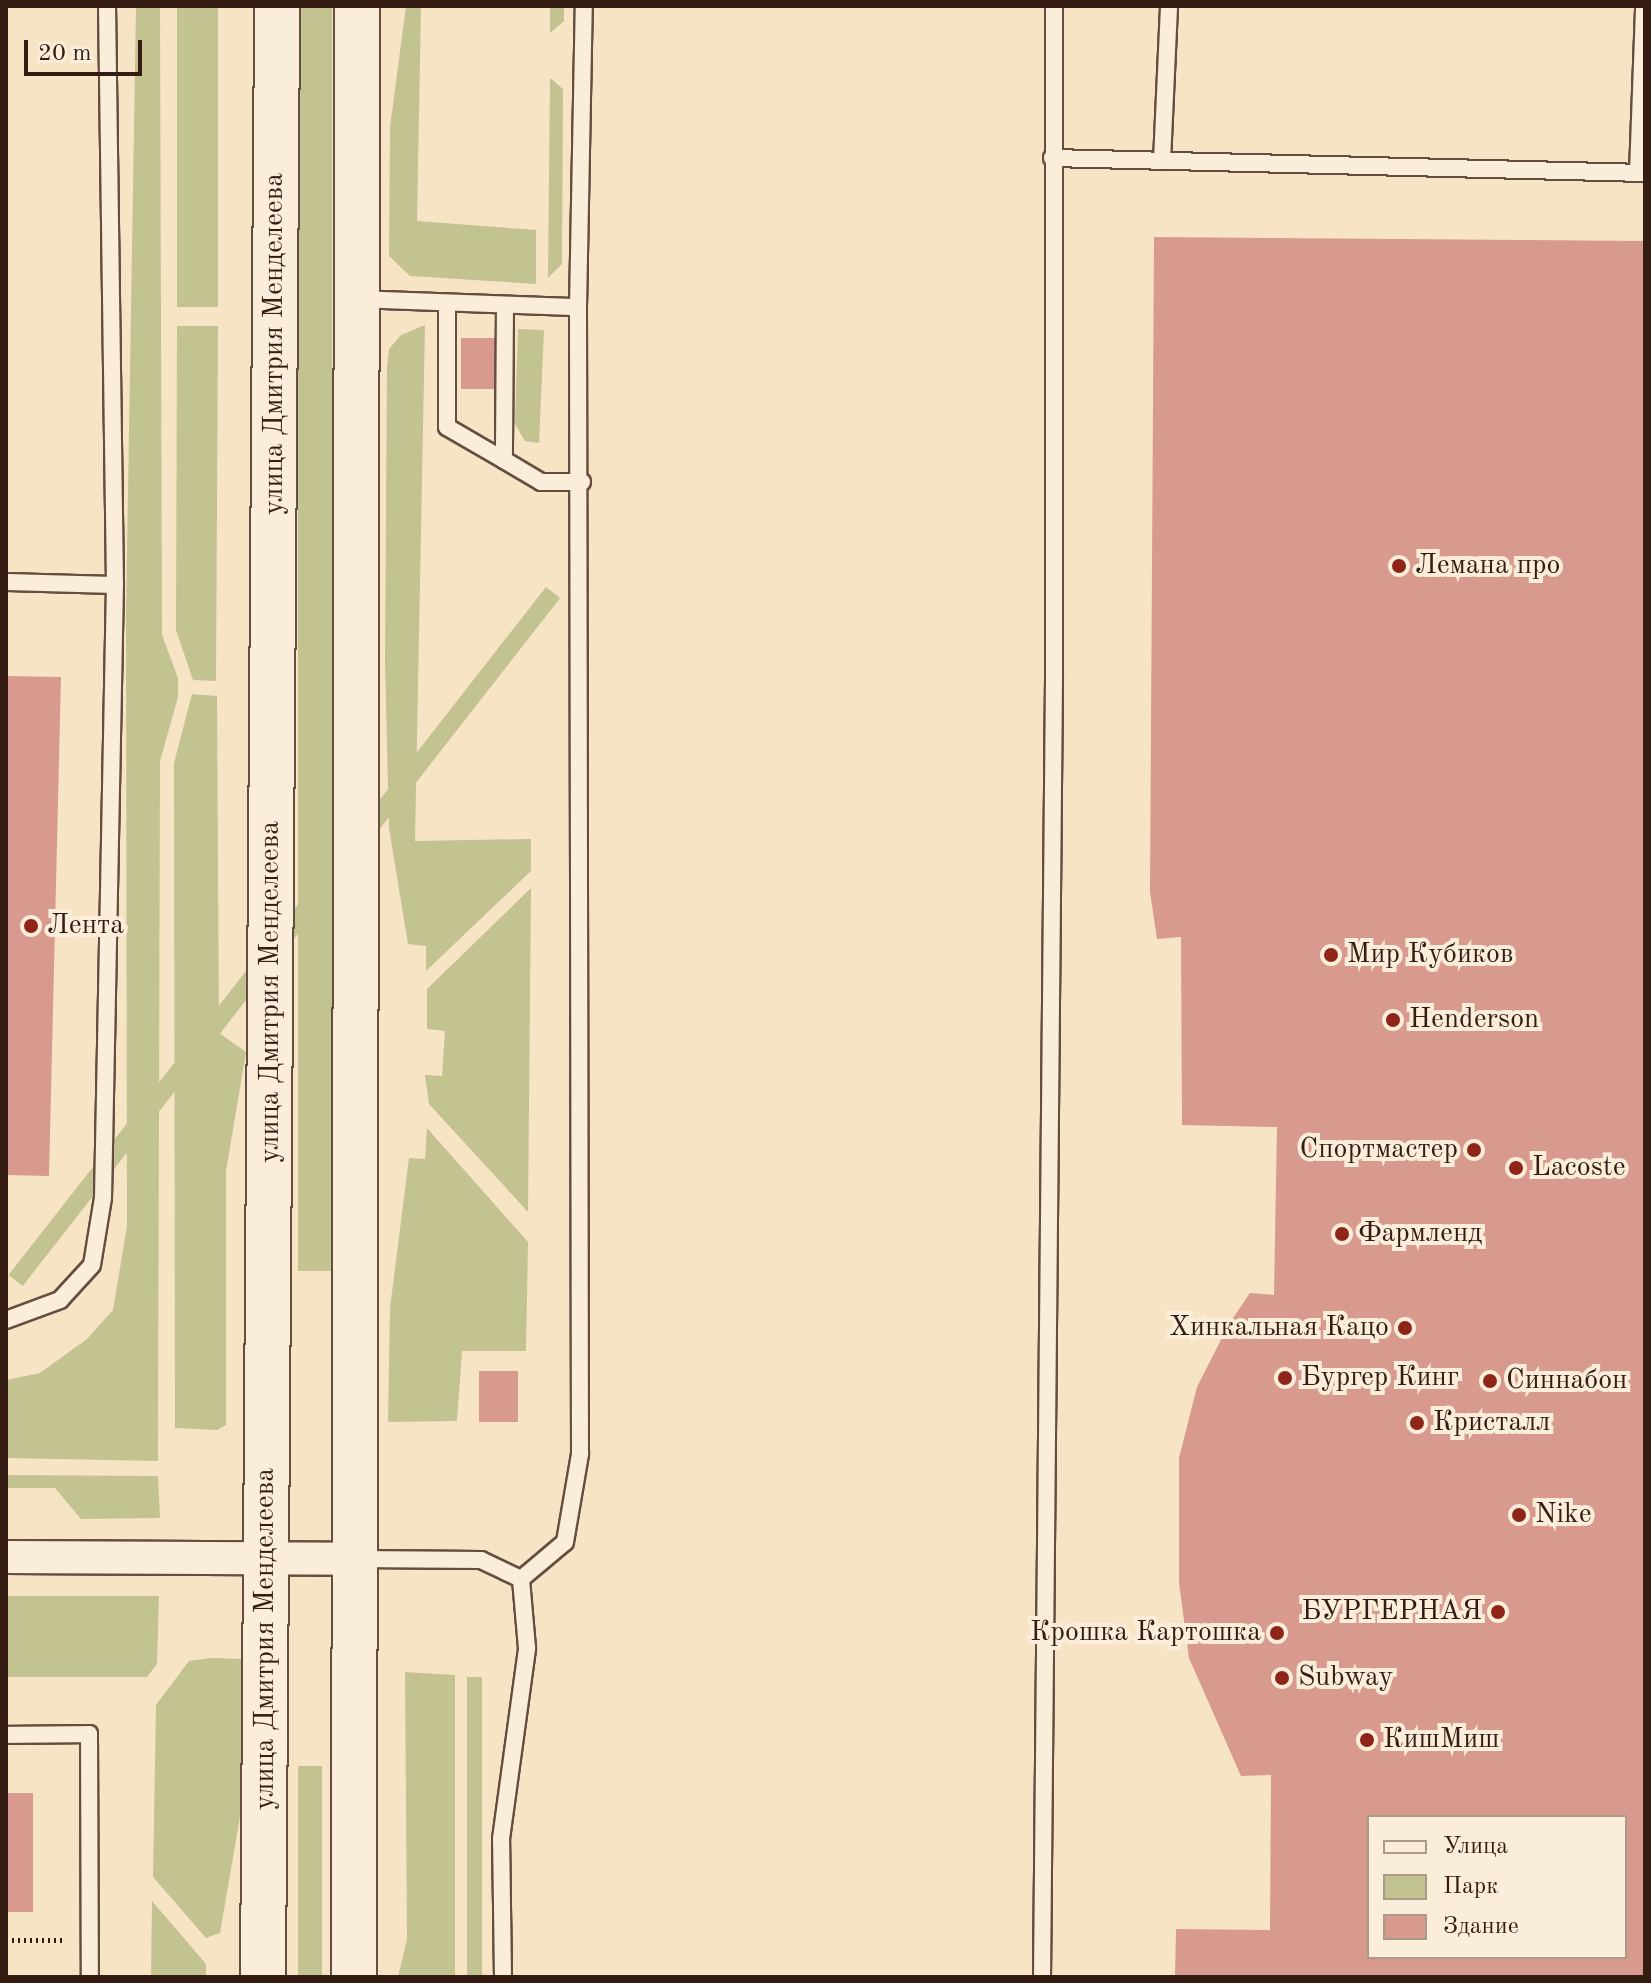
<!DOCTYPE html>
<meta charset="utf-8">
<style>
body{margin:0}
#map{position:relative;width:1651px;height:1983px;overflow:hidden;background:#f7e4c5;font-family:"Old Standard TT",serif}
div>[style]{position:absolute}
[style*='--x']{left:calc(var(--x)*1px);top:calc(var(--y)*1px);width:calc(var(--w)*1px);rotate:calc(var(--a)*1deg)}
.green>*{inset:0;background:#c3c291;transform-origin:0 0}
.building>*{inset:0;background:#d89a8e;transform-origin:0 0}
.path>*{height:5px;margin-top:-2.5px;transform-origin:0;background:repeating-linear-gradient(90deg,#341c13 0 2px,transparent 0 6px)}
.roads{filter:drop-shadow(2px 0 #654e40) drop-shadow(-2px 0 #654e40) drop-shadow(0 2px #654e40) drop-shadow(0 -2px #654e40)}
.lane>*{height:16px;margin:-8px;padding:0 8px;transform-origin:8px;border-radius:8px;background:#faedd9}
.street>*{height:32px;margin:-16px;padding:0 16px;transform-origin:16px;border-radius:16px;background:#faedd9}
.secondary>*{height:44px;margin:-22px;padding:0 22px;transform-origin:22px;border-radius:22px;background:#faedd9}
.dots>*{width:22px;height:22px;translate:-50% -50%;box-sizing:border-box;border:4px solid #faedd9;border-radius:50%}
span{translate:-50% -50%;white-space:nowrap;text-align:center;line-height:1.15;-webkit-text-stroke:8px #faedd9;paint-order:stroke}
.street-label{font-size:28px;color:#341c13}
.poi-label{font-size:28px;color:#341c13}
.left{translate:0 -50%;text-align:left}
.right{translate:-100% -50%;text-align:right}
.frame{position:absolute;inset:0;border:8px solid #341c13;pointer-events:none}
.legend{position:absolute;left:1367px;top:1815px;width:260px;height:144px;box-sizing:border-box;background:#faedd9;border:2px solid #ab998a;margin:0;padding:10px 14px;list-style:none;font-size:24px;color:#341c13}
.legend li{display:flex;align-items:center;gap:16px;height:40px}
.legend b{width:40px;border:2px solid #ab998a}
.scale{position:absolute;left:24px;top:40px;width:118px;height:36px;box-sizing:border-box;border:4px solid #341c13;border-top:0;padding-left:10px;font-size:24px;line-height:28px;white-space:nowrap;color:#341c13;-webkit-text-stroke:6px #faedd9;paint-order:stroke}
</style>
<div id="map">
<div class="green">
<i style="clip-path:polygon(136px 6px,160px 6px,162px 635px,178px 678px,178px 697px,160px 761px,158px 1461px,6px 1458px,6px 1380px,40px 1373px,87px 1339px,113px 1310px,127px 1226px,126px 614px)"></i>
<i style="left:177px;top:6px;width:41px;height:301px"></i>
<i style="left:298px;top:6px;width:34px;height:1265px"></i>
<i style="clip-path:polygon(406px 6px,421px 6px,417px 221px,536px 230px,536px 284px,410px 276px,389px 256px,390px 127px)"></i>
<i style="clip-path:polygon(550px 6px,564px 6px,564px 21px,550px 33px)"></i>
<i style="clip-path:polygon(550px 78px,563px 89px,562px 264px,548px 278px)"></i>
<i style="clip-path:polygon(425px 325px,415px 841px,531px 839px,531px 871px,426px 971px,426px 946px,408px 944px,389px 828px,385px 661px,387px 367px,389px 349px,401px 335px)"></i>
<i style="clip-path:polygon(177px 326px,218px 326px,216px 681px,193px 680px,176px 630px)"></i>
<i style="clip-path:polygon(518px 329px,544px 330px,539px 443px,525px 441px,515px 424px)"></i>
<i style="left:546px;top:587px;width:18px;height:873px;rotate:38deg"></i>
<i style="clip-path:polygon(192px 694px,217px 696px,219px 1033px,246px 1052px,226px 1171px,226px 1425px,217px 1430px,175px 1428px,174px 763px)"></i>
<i style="clip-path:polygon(531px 888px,528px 1212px,429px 1104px,425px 1075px,442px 1076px,445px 1031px,427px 1029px,427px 989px)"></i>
<i style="clip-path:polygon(427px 1128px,528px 1242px,526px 1351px,462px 1351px,457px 1421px,388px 1422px,390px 1308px,409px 1158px,425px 1159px)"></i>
<i style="clip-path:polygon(6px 1475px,158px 1476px,160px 1518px,81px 1519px,55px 1488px,6px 1488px)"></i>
<i style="clip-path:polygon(6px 1596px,159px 1596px,157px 1664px,147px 1677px,6px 1677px)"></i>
<i style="clip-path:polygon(210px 1658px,246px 1659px,245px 1788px,220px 1933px,206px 1938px,153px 1877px,156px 1705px,189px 1661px)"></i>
<i style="clip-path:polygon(405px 1672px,455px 1675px,455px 1977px,398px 1977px,407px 1939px)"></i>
<i style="left:467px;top:1677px;width:15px;height:300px"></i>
<i style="left:298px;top:1766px;width:24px;height:211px"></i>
<i style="clip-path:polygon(152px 1901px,206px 1964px,206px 1977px,151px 1977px)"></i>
</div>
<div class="building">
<i style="clip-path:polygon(evenodd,1154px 237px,1645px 241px,1645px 1977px,1175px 1977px,1176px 1929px,1270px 1930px,1271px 1775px,1241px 1776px,1189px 1658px,1179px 1583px,1179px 1458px,1197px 1387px,1229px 1324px,1250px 1293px,1274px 1295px,1277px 1127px,1182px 1125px,1181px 937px,1157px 939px,1150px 892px,1154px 237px,1369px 1817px,1625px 1817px,1625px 1957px,1369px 1957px,1369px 1817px)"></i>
<i style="left:461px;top:338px;width:40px;height:51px"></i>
<i style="clip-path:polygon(6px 676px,61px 677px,49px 1176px,6px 1175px)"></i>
<i style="left:479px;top:1371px;width:39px;height:51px"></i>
<i style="left:6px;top:1793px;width:27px;height:119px"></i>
</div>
<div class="path">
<i style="--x:6;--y:1940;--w:59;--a:0"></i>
</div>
<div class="roads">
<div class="lane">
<i style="--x:1052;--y:158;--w:593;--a:1.45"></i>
<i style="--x:1162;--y:161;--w:155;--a:-87.4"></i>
<i style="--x:1638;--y:173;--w:167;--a:-87.9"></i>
<i style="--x:357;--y:299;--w:221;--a:2.1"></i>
<i style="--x:447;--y:303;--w:124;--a:90"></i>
<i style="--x:447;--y:427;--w:66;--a:30.1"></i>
<i style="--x:505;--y:305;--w:155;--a:90.4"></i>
<i style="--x:504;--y:460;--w:43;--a:30.7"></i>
<i style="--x:541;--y:482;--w:41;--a:0"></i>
<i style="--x:6;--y:582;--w:109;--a:1.6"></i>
<i style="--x:6;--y:1320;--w:58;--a:-20.3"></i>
<i style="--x:60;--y:1300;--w:47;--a:-47.6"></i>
<i style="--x:92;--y:1265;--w:68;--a:-80.7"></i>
<i style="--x:103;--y:1198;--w:613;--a:-88.88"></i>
<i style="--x:115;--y:585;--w:579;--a:-90.79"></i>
<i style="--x:355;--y:1559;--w:126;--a:0.5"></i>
<i style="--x:481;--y:1560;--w:44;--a:25.4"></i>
<i style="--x:521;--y:1579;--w:57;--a:-40.1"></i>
<i style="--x:565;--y:1542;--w:89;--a:-80.3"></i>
<i style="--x:580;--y:1454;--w:1147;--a:-90.1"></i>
<i style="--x:578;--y:307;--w:301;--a:-88.9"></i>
<i style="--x:6;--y:1735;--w:83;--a:-0.7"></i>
<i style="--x:89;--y:1734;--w:243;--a:89.8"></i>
<i style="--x:503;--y:1977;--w:138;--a:-90.8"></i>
<i style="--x:501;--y:1839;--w:193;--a:-82.2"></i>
<i style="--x:527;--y:1648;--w:69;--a:-95"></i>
<i style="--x:1042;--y:1977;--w:1301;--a:-89.47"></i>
<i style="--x:1054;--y:676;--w:670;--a:-90"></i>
</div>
<div class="street">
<i style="--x:6;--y:1557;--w:348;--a:0.3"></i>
</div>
<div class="secondary">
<i style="--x:263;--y:1977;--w:1971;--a:-89.59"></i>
<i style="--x:354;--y:1977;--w:1971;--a:-89.91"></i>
</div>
</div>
<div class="dots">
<i style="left:1399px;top:566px;background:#8f2418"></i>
<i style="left:31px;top:926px;background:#8f2418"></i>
<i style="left:1331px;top:955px;background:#8f2418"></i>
<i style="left:1393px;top:1020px;background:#8f2418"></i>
<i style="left:1474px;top:1150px;background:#8f2418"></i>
<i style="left:1516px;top:1168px;background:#8f2418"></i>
<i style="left:1342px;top:1234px;background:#8f2418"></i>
<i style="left:1405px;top:1328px;background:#8f2418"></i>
<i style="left:1285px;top:1378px;background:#8f2418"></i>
<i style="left:1490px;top:1381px;background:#8f2418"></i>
<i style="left:1417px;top:1423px;background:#8f2418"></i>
<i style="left:1519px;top:1515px;background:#8f2418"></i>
<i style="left:1498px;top:1612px;background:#8f2418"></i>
<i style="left:1277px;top:1633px;background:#8f2418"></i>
<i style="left:1282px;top:1678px;background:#8f2418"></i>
<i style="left:1367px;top:1740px;background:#8f2418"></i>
</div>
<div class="street-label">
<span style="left:275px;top:344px;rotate:-90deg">улица Дмитрия Менделеева</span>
<span style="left:271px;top:992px;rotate:-90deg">улица Дмитрия Менделеева</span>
<span style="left:266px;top:1639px;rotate:-90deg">улица Дмитрия Менделеева</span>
</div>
<div class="poi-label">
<span class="left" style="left:1415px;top:566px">Лемана про</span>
<span class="left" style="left:47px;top:926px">Лента</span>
<span class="left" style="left:1347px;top:955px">Мир Кубиков</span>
<span class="left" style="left:1409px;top:1020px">Henderson</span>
<span class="right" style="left:1458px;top:1150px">Спортмастер</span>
<span class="left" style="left:1532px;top:1168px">Lacoste</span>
<span class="left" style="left:1358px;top:1234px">Фармленд</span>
<span class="right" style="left:1389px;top:1328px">Хинкальная Кацо</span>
<span class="left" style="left:1301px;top:1378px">Бургер Кинг</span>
<span class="left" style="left:1506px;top:1381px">Синнабон</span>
<span class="left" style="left:1433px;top:1423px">Кристалл</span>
<span class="left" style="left:1535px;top:1515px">Nike</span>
<span class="right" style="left:1482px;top:1612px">БУРГЕРНАЯ</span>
<span class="right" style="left:1261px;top:1633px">Крошка Картошка</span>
<span class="left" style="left:1298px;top:1678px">Subway</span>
<span class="left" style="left:1383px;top:1740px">КишМиш</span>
</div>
<div class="frame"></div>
<ul class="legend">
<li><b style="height:10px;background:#faedd9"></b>Улица</li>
<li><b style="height:22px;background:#c3c291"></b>Парк</li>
<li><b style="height:22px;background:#d89a8e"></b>Здание</li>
</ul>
<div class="scale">20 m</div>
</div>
